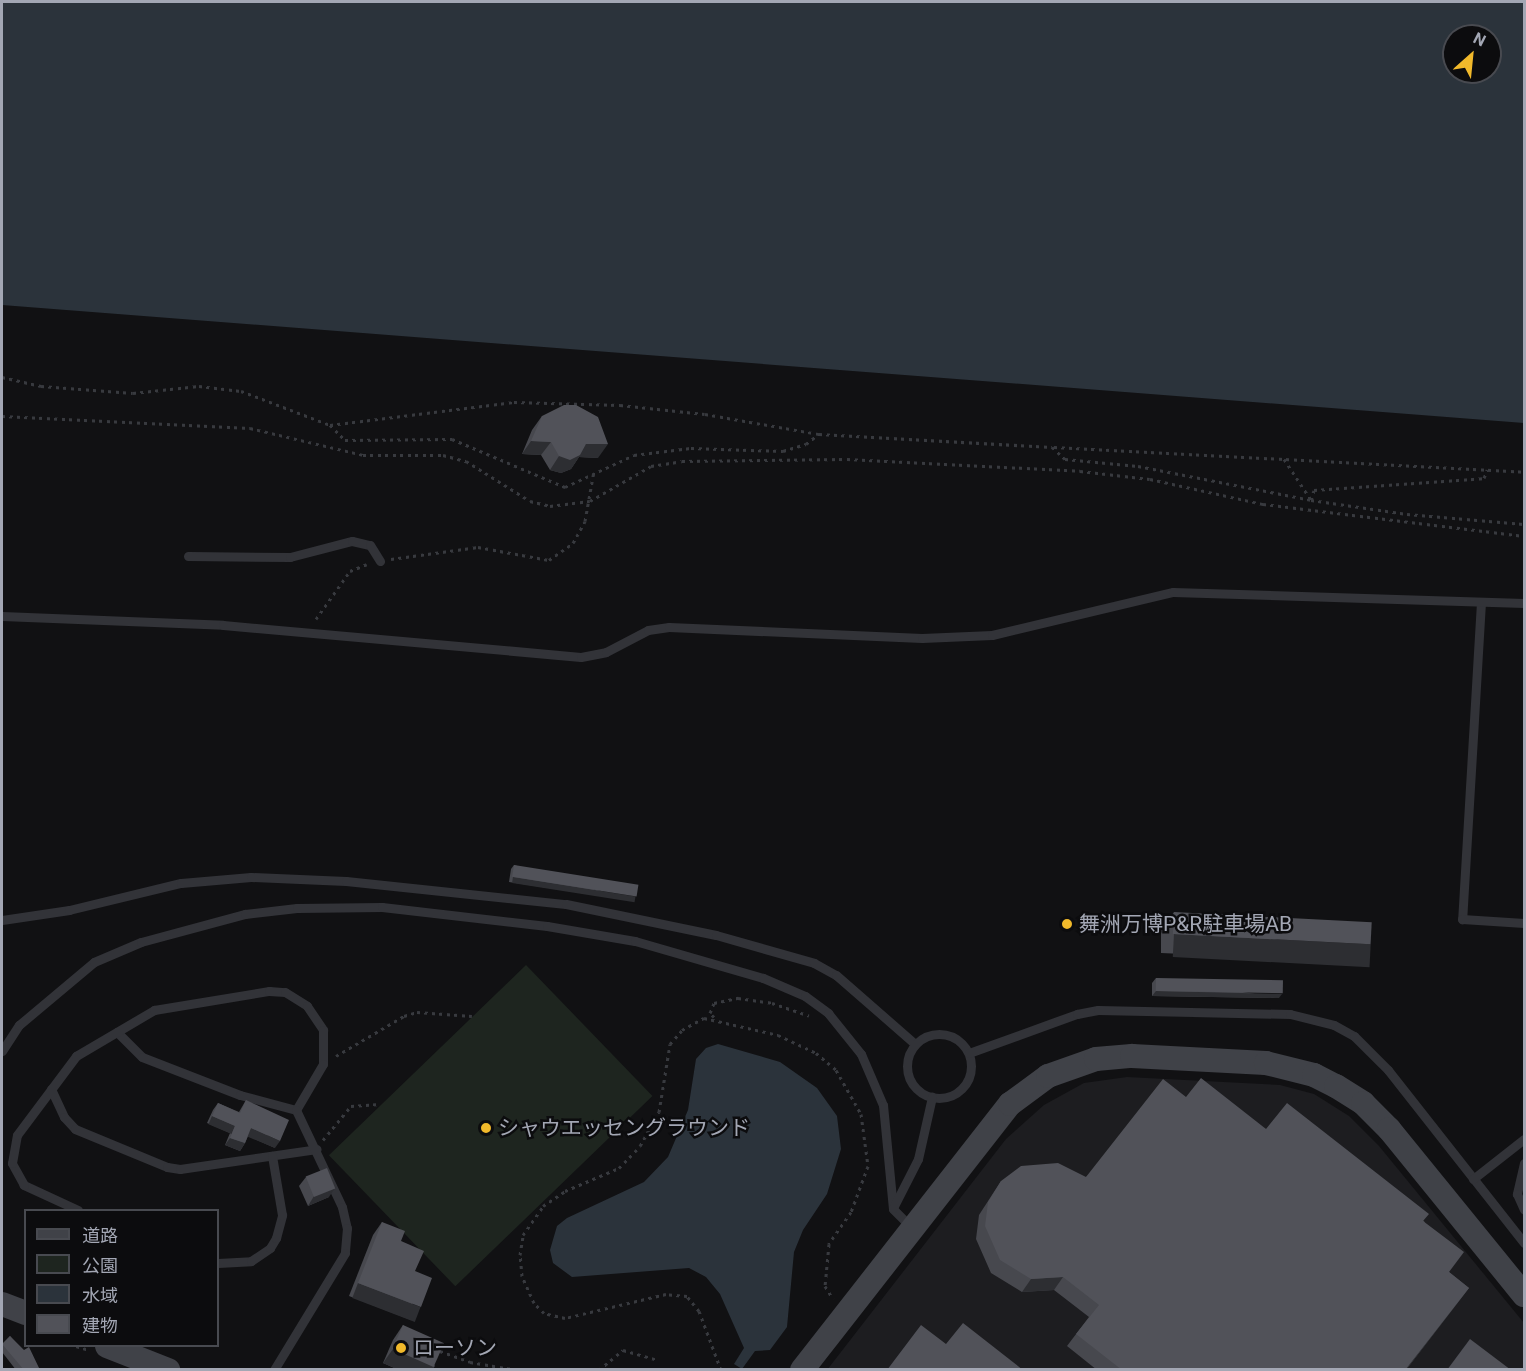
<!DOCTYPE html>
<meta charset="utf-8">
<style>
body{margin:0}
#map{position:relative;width:1526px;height:1371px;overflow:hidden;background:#111113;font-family:Roboto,"Noto Sans JP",sans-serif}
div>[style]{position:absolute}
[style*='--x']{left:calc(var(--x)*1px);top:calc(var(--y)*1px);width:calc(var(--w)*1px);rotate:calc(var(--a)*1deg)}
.built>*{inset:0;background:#1d1d20}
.green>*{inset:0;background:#1e251f;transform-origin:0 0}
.water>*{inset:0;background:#2b333b}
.path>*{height:3px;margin-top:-1.5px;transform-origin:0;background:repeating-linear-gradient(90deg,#383a3f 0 3px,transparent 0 7.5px)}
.lane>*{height:9px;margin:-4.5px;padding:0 4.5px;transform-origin:4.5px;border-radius:4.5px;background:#323338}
.lane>.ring{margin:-4.5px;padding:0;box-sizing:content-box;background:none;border:9px solid #323338;border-radius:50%}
.secondary>*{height:24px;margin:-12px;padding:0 12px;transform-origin:12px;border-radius:12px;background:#404248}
.wall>*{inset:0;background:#47484e}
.shaded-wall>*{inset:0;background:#2d2e32;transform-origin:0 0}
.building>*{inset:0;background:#515259;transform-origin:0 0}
.dots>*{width:16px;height:16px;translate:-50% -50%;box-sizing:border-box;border:3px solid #0c0c0e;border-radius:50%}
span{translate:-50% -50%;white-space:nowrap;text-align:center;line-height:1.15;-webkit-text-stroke:5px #0c0c0e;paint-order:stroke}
.poi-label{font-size:21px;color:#a3a7b4}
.left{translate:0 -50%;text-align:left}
.frame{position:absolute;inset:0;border:3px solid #a3a7b4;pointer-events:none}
.legend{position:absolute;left:24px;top:1209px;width:195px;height:138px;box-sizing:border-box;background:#0c0c0e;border:2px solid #484a50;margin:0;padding:8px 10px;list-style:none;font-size:18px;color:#a3a7b4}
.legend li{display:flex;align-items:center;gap:12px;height:30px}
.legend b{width:30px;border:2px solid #484a50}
.north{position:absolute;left:1442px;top:24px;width:60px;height:60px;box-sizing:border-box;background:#0c0c0e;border:2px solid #484a50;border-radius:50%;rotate:27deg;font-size:16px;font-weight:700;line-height:24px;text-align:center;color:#a3a7b4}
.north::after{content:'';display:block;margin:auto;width:21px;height:27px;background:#f1b92b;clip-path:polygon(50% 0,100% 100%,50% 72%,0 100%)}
</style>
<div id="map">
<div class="built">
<i style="clip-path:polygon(1127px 1077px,1280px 1085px,1314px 1094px,1349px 1116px,1379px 1146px,1524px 1323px,1524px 1369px,827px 1370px,1006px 1139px,1044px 1105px,1084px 1083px)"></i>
</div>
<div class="green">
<i style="left:526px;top:965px;width:182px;height:274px;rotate:46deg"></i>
</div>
<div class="water">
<i style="clip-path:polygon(evenodd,2px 2px,1524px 2px,1524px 423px,2px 305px,2px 2px,1454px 36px,1490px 36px,1490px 72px,1454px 72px,1454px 36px)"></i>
<i style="clip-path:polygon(718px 1044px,780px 1062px,817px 1088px,837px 1116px,841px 1149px,827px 1194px,803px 1230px,794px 1252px,787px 1327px,770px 1350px,755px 1351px,742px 1369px,734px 1364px,744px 1348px,720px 1294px,706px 1277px,689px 1268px,572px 1277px,553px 1263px,550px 1250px,557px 1226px,567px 1218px,644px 1182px,668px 1157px,688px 1110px,696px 1059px,706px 1048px)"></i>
</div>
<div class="path">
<i style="--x:2;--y:377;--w:40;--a:13"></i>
<i style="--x:41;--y:386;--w:92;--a:4.4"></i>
<i style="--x:133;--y:393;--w:66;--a:-6.1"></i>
<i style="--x:199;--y:386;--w:42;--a:6.8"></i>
<i style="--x:241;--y:391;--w:95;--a:20.9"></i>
<i style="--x:330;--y:425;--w:21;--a:45"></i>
<i style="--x:345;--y:440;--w:107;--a:-0.5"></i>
<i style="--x:452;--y:439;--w:123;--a:23"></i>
<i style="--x:565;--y:487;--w:76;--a:-24.9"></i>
<i style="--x:634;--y:455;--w:57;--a:-7"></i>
<i style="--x:691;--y:448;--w:92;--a:1.9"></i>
<i style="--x:783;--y:451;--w:24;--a:-17"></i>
<i style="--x:806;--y:444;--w:16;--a:-38"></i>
<i style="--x:819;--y:434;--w:233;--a:3.2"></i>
<i style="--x:1052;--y:447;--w:18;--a:43"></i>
<i style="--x:1065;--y:459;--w:73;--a:5.5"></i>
<i style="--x:1138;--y:466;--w:176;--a:11.1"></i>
<i style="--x:1311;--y:500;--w:97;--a:8.3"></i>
<i style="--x:1407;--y:514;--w:117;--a:4.9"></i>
<i style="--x:2;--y:416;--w:248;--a:2.8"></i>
<i style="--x:250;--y:428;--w:116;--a:13.4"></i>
<i style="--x:363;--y:455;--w:80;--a:0"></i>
<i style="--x:443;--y:455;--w:24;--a:15"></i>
<i style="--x:466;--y:461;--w:75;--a:32"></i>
<i style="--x:530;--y:501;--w:21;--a:14"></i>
<i style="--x:550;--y:506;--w:40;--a:-7.1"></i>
<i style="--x:590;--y:501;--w:70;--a:-29.8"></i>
<i style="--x:651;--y:466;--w:31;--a:-9"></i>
<i style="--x:682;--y:461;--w:165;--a:-0.7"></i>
<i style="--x:847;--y:459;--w:233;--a:2.9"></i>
<i style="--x:1080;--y:471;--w:70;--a:6.5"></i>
<i style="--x:1150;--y:479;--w:116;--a:12.5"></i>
<i style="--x:1263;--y:504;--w:263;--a:7"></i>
<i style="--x:330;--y:425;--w:185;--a:-7.1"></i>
<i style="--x:514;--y:402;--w:106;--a:1.6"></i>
<i style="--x:620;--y:405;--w:85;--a:6"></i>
<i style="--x:705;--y:414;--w:116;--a:10"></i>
<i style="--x:1054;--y:447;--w:471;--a:3"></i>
<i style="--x:1284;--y:459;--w:49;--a:56.6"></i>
<i style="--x:1311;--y:500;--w:10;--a:-73"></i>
<i style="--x:1314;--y:490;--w:170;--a:-4"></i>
<i style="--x:1484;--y:478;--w:9;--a:-69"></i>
<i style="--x:391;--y:559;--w:88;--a:-7.9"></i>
<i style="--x:478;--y:547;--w:72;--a:10.4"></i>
<i style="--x:549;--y:560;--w:29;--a:-35"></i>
<i style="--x:573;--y:543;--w:25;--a:-61"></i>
<i style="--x:585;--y:521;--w:51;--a:-79.8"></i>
<i style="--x:316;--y:619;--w:59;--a:-54.7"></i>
<i style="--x:350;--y:571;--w:18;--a:-22"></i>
<i style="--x:714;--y:1017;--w:6;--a:-135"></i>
<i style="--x:710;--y:1013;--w:11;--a:-68"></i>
<i style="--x:714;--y:1003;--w:25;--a:-12"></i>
<i style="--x:738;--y:998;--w:34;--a:8"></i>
<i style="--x:772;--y:1003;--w:39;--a:19"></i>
<i style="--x:336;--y:1056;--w:79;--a:-30.5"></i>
<i style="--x:404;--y:1016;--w:14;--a:-17"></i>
<i style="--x:417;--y:1012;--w:55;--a:4.2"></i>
<i style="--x:323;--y:1140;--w:44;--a:-50.5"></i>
<i style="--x:351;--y:1106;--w:29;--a:-4"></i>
<i style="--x:76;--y:1346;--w:14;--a:17"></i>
<i style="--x:440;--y:1351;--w:32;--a:20"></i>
<i style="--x:470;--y:1362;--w:49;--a:9.5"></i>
<i style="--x:599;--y:1370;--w:31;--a:-40"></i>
<i style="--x:623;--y:1350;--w:35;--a:16"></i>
<i style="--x:721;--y:1370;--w:63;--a:-110.4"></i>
<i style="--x:699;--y:1311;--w:19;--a:-129"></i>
<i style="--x:687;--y:1296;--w:21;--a:-175"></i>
<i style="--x:666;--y:1294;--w:104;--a:166.6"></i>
<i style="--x:565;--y:1318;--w:22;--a:-167"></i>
<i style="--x:544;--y:1313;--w:14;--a:-135"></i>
<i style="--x:534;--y:1303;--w:30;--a:-114"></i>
<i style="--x:522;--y:1276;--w:21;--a:-95"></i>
<i style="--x:520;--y:1255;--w:20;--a:-81"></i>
<i style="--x:523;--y:1235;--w:35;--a:-55"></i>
<i style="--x:543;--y:1206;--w:27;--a:-34"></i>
<i style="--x:565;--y:1191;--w:59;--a:-23.1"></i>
<i style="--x:619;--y:1168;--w:30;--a:-46"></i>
<i style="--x:640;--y:1146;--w:39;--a:-61"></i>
<i style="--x:659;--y:1112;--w:69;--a:-80.8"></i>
<i style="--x:670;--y:1044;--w:18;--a:-49"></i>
<i style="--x:682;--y:1030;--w:25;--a:-29"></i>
<i style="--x:704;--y:1018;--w:76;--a:12.9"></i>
<i style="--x:778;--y:1035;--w:42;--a:25.3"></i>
<i style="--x:816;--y:1053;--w:26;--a:40"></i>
<i style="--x:836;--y:1070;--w:51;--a:60.4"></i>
<i style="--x:861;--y:1114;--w:52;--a:82.3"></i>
<i style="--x:868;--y:1166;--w:49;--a:110.3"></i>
<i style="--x:851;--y:1212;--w:39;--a:125"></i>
<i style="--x:829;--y:1244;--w:42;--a:95.4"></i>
<i style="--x:825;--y:1286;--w:15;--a:58"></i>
</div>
<div class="lane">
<i style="--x:188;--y:556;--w:102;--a:0.6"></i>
<i style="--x:290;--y:557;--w:64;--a:-14.5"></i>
<i style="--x:352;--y:541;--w:18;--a:13"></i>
<i style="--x:370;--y:545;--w:19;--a:58"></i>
<i style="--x:1481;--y:602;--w:318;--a:93.4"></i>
<i style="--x:1462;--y:919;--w:62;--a:3.7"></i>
<i style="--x:2;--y:616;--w:221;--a:2.3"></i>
<i style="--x:223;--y:625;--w:359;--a:5.1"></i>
<i style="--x:581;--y:657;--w:25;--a:-11"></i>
<i style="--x:606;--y:652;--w:47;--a:-27.6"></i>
<i style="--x:648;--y:630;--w:21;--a:-8"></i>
<i style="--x:669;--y:627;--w:253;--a:2.5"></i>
<i style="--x:922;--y:638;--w:70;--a:-2.5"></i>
<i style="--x:992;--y:635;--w:186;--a:-13.4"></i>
<i style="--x:1173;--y:592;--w:351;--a:1.8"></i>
<i style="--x:2;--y:920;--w:68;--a:-8.5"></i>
<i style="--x:69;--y:910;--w:115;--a:-13.6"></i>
<i style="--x:181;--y:883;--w:70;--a:-4.9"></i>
<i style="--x:251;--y:877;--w:95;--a:2.4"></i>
<i style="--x:346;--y:881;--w:221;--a:6"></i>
<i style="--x:566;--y:904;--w:153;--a:11.7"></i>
<i style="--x:716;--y:935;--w:102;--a:15.9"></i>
<i style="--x:814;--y:963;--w:25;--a:29"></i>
<i style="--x:836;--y:975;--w:105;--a:41.1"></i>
<i style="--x:117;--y:1032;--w:35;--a:45"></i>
<i style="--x:142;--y:1057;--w:105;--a:21.2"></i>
<i style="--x:240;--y:1095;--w:58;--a:15"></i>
<i class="ring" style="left:907px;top:1034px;width:55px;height:55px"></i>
<i style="--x:2;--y:1051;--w:31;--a:-57"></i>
<i style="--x:19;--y:1025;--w:98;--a:-40"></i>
<i style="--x:94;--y:962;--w:51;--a:-23.1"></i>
<i style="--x:141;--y:942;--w:108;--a:-15.1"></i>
<i style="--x:245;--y:914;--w:52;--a:-6.6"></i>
<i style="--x:297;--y:908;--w:85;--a:-0.7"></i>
<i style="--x:382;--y:907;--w:166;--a:6.6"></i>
<i style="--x:547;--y:926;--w:89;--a:9.7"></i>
<i style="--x:635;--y:941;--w:133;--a:16.1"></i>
<i style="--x:763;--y:978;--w:46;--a:23.2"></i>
<i style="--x:805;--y:996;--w:29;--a:36"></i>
<i style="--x:828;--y:1013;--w:53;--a:51.2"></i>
<i style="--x:861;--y:1054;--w:56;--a:66.7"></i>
<i style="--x:883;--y:1105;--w:104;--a:84.5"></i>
<i style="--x:893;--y:1209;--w:27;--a:45"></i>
<i style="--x:969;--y:1053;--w:115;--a:-19.9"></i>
<i style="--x:1077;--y:1014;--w:21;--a:-11"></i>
<i style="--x:1098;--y:1010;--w:192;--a:1.2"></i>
<i style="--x:1290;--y:1014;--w:45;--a:14"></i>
<i style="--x:1334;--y:1025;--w:23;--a:29"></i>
<i style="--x:1354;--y:1036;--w:48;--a:45"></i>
<i style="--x:1388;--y:1070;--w:220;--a:51.8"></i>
<i style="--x:51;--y:1089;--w:31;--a:65"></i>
<i style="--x:64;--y:1117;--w:16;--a:47"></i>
<i style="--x:75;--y:1129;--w:100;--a:22.4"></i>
<i style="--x:167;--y:1167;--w:13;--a:9"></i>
<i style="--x:180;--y:1169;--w:138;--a:-8.3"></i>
<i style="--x:1524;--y:1163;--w:32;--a:103"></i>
<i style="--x:1517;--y:1194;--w:17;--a:66"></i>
<i style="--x:1473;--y:1179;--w:65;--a:-38.1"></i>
<i style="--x:893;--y:1208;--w:55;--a:-63"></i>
<i style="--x:918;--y:1159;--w:64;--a:-77.3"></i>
<i style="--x:78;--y:1210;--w:60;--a:-155.2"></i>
<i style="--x:24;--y:1185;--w:25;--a:-119"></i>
<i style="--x:12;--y:1163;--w:28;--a:-80"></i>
<i style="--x:17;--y:1135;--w:99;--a:-53.2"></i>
<i style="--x:76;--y:1056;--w:91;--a:-30.5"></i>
<i style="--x:154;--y:1010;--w:117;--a:-9.4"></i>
<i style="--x:269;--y:991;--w:16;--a:4"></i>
<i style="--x:285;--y:992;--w:26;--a:32"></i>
<i style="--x:307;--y:1006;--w:29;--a:56"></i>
<i style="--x:323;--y:1030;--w:34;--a:90"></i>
<i style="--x:323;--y:1064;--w:53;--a:120.4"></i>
<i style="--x:296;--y:1110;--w:107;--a:64.6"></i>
<i style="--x:342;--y:1207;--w:22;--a:77"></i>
<i style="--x:347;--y:1228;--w:25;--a:95"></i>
<i style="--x:345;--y:1253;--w:137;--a:121.3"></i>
<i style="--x:218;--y:1263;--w:33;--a:-3"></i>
<i style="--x:251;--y:1261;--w:23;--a:-34"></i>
<i style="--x:270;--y:1248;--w:12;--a:-59"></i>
<i style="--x:276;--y:1238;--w:24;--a:-75"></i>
<i style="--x:282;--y:1215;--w:60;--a:-99.6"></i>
</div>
<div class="secondary">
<i style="--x:2;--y:1304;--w:26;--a:21"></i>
<i style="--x:107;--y:1346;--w:66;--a:21.5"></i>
<i style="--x:802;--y:1370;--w:338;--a:-52"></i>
<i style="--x:1010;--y:1104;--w:47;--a:-36.4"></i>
<i style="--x:1048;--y:1076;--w:51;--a:-19.5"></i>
<i style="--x:1096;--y:1059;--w:36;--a:-5"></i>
<i style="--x:1132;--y:1056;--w:134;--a:3"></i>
<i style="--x:1266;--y:1063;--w:49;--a:14"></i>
<i style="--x:1314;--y:1075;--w:25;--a:27"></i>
<i style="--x:1336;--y:1086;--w:32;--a:32"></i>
<i style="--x:1363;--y:1103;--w:37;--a:45"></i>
<i style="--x:1389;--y:1129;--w:214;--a:50.9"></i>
</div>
<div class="wall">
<i style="clip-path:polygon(542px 416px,598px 458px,579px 457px,571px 469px,561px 473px,550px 470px,541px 455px,522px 454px,532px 430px)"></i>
<i style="clip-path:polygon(514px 865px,633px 901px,509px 882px,511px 869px)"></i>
<i style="clip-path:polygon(1174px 912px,1358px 962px,1161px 953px,1161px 930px)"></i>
<i style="clip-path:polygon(1156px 978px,1279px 998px,1152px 996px,1152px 983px)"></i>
<i style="clip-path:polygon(1186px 1097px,1266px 1129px,1424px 1221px,1449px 1272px,1469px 1288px,1406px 1370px,1097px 1370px,1067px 1346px,1089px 1317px,1054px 1290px,1022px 1292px,991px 1273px,976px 1239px,979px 1215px,1001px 1181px,1086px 1177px)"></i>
<i style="clip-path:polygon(246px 1100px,275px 1148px,248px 1136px,245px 1143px,240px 1151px,225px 1145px,230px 1133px,207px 1123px,213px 1110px,218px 1103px,239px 1112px)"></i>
<i style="clip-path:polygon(306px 1177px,329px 1197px,308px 1206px,299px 1186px)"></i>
<i style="clip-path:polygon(382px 1222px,401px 1241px,415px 1271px,411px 1320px,349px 1296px,373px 1235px)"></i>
<i style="clip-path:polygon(403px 1325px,435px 1366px,432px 1370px,399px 1370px,383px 1363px,393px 1340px)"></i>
<i style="clip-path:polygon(10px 1336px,40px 1370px,16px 1370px,2px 1352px,2px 1345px)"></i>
</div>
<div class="shaded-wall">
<i style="clip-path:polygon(531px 441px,551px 442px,541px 455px,522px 454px)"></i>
<i style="clip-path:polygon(586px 444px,608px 444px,598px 458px,579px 457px,571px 469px,561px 473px,550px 470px,559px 456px)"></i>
<i style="left:513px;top:877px;width:124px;height:6px;rotate:9deg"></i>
<i style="left:1174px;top:934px;width:197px;height:23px;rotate:3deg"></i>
<i style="clip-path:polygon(1156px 991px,1282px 994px,1279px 998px,1152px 996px)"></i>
<i style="left:212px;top:1116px;width:25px;height:9px;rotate:23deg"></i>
<i style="clip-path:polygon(251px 1128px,280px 1141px,275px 1148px,246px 1136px)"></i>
<i style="clip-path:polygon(230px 1138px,245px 1143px,240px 1151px,225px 1145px)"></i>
<i style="clip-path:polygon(335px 1188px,329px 1197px,308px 1206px,314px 1196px)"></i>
<i style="clip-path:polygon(1063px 1277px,1054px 1290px,1022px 1292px,1031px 1279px)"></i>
<i style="left:358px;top:1283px;width:67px;height:16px;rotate:21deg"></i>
<i style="clip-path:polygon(1469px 1288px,1460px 1300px,1406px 1370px,1405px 1370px)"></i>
<i style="clip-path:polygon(393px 1349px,435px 1366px,432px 1370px,399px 1370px,383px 1363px)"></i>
</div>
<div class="building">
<i style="clip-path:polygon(564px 405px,576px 405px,598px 417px,608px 444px,586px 444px,580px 455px,570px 460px,559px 456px,551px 442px,531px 441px,542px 416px)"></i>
<i style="left:514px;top:865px;width:126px;height:12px;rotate:9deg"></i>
<i style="left:1174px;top:912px;width:198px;height:22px;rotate:3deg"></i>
<i style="left:1156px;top:978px;width:127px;height:13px;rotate:1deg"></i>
<i style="clip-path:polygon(1201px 1078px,1266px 1129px,1287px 1103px,1429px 1214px,1423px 1221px,1464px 1252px,1449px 1272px,1469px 1288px,1405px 1370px,1122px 1370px,1076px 1334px,1099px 1305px,1063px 1277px,1031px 1279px,1000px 1260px,985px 1226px,988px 1202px,1001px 1181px,1021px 1166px,1058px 1163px,1086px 1177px,1163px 1079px,1186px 1097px)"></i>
<i style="clip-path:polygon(246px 1100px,289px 1120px,280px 1141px,251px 1128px,245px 1143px,230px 1138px,235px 1126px,212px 1116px,218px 1103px,240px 1113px)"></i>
<i style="left:327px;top:1168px;width:22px;height:23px;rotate:68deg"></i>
<i style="clip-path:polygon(382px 1222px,405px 1231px,401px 1241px,424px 1251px,415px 1271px,432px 1278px,421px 1307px,358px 1283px)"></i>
<i style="clip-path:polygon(963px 1323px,1023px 1370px,887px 1370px,921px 1325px,946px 1344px)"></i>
<i style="left:403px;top:1325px;width:45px;height:26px;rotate:24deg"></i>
<i style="clip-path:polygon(10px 1336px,24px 1350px,29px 1347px,40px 1370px,24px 1370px,2px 1344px)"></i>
<i style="clip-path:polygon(1470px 1339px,1511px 1370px,1447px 1370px)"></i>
</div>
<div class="dots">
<i style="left:1067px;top:924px;background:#f1b92b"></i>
<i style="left:486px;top:1128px;background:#f1b92b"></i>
<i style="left:401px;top:1348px;background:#f1b92b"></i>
</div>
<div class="poi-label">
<span class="left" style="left:1079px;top:924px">舞洲万博P&amp;R駐車場AB</span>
<span class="left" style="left:498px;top:1128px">シャウエッセングラウンド</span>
<span class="left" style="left:413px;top:1348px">ローソン</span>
</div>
<div class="frame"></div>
<ul class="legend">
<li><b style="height:8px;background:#404248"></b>道路</li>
<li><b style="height:16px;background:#1e251f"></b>公園</li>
<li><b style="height:16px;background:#2b333b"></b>水域</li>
<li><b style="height:16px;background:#515259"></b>建物</li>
</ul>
<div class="north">N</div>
</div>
